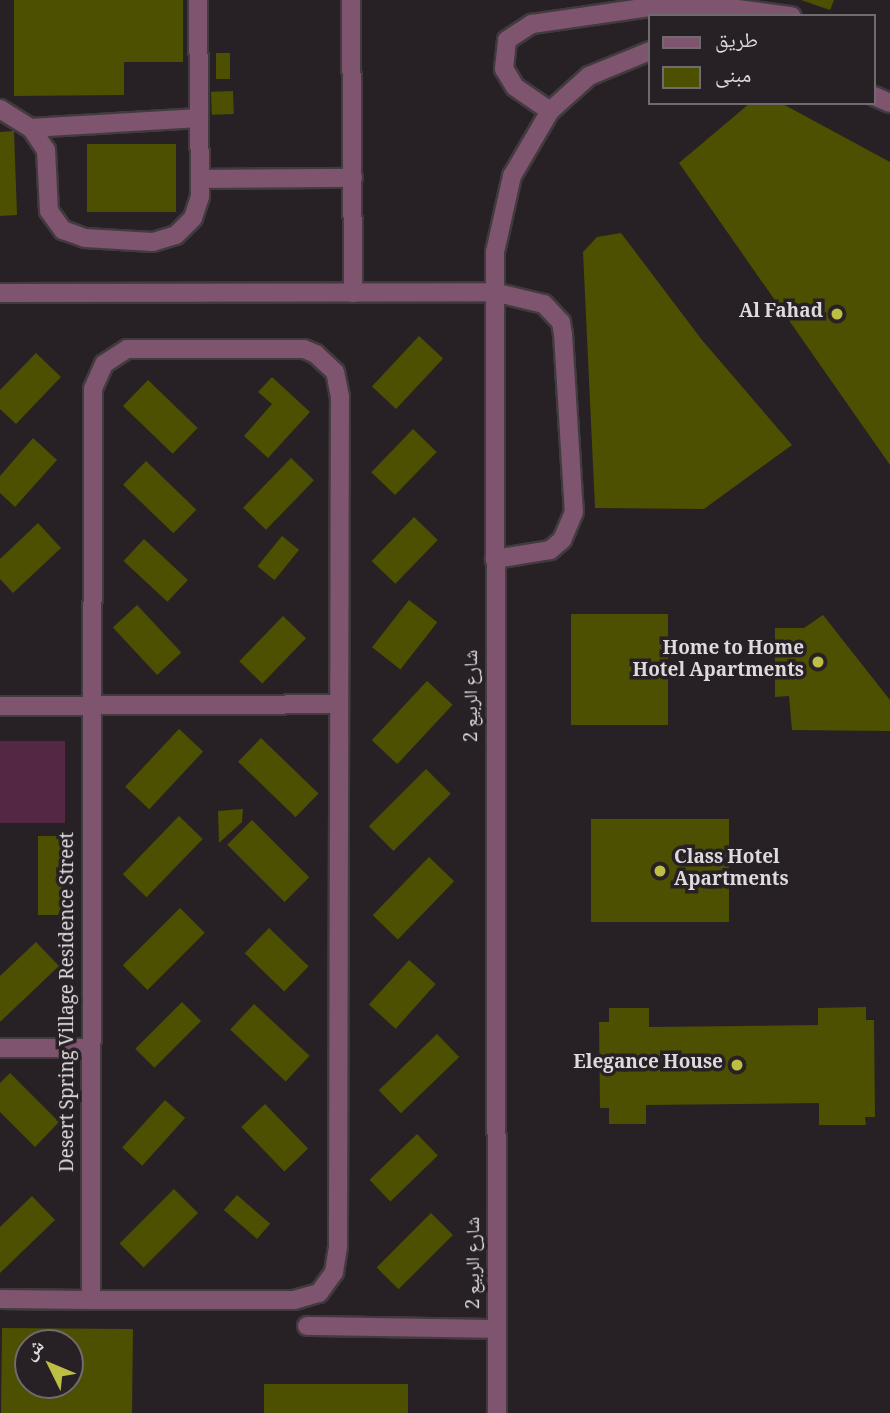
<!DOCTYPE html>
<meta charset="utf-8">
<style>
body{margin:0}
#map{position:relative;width:890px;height:1413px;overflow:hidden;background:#272125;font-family:Georgia,"Noto Naskh Arabic",serif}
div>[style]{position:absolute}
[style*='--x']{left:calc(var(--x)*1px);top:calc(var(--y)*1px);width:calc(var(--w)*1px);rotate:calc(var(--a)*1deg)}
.green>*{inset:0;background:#542845;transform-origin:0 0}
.building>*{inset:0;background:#4d4f01;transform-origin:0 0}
.roads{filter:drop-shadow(2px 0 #413b3f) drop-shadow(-2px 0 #413b3f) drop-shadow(0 2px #413b3f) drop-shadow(0 -2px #413b3f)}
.minor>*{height:18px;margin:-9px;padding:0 9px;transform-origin:9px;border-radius:9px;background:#7f546f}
.dots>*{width:19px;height:19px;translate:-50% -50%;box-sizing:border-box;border:4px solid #272125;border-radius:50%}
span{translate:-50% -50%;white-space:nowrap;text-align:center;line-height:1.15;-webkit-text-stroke:7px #272125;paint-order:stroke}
.poi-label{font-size:19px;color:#dedadd;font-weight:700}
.right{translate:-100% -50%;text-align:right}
.left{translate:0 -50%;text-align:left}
.street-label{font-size:19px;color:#dedadd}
.legend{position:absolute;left:648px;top:14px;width:228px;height:91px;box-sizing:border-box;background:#272125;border:2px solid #706b6f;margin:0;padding:9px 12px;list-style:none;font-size:21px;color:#dedadd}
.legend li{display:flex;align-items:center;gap:14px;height:35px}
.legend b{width:35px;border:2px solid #706b6f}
.north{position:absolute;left:14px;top:1329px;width:70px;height:70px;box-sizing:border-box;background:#272125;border:2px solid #706b6f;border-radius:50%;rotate:313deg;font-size:19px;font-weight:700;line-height:28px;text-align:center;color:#dedadd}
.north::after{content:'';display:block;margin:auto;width:24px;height:32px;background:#bcbf44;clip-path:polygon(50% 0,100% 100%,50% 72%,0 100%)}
</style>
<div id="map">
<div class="green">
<i style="left:65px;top:741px;width:82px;height:65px;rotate:90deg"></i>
</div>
<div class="building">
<i style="clip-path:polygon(14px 0,183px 0,183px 62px,124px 62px,124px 95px,14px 96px)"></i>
<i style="clip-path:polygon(801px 0,834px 0,830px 10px)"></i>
<i style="left:230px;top:53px;width:26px;height:14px;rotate:90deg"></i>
<i style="left:233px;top:91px;width:23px;height:22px;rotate:88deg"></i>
<i style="clip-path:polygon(750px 103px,781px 103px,890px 162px,890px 465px,679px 163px)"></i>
<i style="clip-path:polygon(14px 131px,17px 215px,0 216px,0 132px)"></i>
<i style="left:176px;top:144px;width:68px;height:89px;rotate:90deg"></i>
<i style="clip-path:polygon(621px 233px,702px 340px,792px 445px,704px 509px,595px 508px,583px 252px,597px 237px)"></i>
<i style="left:419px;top:336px;width:33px;height:69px;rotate:43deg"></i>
<i style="clip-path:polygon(36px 353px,61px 377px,16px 424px,0 409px,0 390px)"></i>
<i style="clip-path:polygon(272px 377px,310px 412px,268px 458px,244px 436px,272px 404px,258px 392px)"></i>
<i style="left:148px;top:380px;width:69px;height:36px;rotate:44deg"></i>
<i style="left:413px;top:429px;width:33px;height:60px;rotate:44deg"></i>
<i style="clip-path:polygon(33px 438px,57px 460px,15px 507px,0 493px,0 476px)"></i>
<i style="left:291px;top:458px;width:32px;height:69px;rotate:44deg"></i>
<i style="left:146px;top:461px;width:70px;height:33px;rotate:44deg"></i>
<i style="left:414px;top:517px;width:33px;height:61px;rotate:44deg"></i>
<i style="clip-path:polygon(38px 523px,61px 548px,13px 593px,0 579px,0 559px)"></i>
<i style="left:282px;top:536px;width:22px;height:39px;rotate:39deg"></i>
<i style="left:144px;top:539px;width:60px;height:30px;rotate:43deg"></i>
<i style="left:409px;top:600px;width:36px;height:60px;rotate:38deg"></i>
<i style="left:137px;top:605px;width:65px;height:33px;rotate:47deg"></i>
<i style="left:571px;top:614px;width:97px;height:111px"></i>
<i style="clip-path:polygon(823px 615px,890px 700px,890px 731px,792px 730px,789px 696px,775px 697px,775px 628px,804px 628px)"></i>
<i style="left:283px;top:616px;width:32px;height:63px;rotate:44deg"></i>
<i style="left:427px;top:681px;width:35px;height:81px;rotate:43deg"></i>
<i style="left:179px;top:729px;width:33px;height:79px;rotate:43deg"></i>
<i style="left:261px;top:738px;width:80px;height:33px;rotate:44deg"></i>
<i style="left:426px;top:769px;width:35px;height:81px;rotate:45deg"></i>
<i style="clip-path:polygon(243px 809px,242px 822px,219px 843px,218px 811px)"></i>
<i style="left:179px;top:816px;width:33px;height:81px;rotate:44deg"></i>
<i style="left:729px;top:819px;width:103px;height:138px;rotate:90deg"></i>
<i style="left:252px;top:820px;width:81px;height:35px;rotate:45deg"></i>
<i style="left:38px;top:836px;width:25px;height:79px"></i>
<i style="left:429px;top:857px;width:35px;height:81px;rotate:44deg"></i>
<i style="left:180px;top:908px;width:35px;height:81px;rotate:45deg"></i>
<i style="left:269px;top:928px;width:55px;height:35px;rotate:44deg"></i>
<i style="clip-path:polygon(36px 942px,59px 966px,0 1022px,0 976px)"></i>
<i style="left:409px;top:960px;width:36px;height:60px;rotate:42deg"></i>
<i style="left:182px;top:1002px;width:27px;height:66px;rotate:45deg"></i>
<i style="left:254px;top:1004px;width:76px;height:35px;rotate:43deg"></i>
<i style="clip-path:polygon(866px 1007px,866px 1020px,874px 1020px,875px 1117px,865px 1117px,866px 1125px,819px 1125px,819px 1103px,646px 1105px,646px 1124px,609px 1124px,609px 1108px,600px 1108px,599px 1022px,609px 1022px,609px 1008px,649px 1008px,649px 1027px,818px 1025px,818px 1008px)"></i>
<i style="left:437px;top:1034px;width:32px;height:81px;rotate:46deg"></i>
<i style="clip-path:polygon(10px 1073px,59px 1122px,35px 1147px,0 1112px,0 1083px)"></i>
<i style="left:165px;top:1100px;width:27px;height:64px;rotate:42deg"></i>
<i style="left:265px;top:1104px;width:62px;height:33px;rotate:46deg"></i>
<i style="left:417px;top:1134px;width:30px;height:66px;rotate:46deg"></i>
<i style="left:174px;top:1189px;width:34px;height:77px;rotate:45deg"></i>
<i style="left:237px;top:1195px;width:44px;height:20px;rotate:41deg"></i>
<i style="clip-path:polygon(32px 1196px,55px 1220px,0 1273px,0 1227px)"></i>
<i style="left:431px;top:1213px;width:31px;height:77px;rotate:45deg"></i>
<i style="clip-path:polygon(evenodd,2px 1328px,133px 1329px,132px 1413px,1px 1413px,2px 1328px,28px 1343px,70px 1343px,70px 1385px,28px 1385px,28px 1343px)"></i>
<i style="left:408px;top:1384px;width:29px;height:144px;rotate:90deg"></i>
</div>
<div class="roads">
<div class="minor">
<i style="--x:351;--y:0;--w:293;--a:89.6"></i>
<i style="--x:874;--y:96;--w:17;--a:24"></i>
<i style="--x:0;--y:109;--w:36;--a:32"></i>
<i style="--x:31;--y:128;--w:27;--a:56"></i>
<i style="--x:46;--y:150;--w:61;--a:87.2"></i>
<i style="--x:49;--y:211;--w:24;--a:54"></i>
<i style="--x:63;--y:230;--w:23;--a:20"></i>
<i style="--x:85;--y:238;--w:68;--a:3.4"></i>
<i style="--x:153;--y:242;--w:24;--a:-17"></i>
<i style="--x:176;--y:235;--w:24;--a:-45"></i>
<i style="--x:193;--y:218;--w:23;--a:-72"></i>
<i style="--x:200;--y:196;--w:196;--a:-90.6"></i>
<i style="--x:550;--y:111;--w:42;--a:-145.6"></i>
<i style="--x:515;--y:87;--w:21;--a:-121"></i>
<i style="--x:504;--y:69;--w:29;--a:-84"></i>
<i style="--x:507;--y:40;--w:30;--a:-33"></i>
<i style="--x:532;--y:24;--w:119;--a:-8.2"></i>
<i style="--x:650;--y:7;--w:80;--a:0.7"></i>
<i style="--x:730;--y:8;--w:62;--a:7.5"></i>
<i style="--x:31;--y:128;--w:168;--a:-3.4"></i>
<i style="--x:200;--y:179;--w:153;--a:-0.4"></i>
<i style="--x:0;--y:293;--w:494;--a:-0.1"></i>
<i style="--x:494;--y:292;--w:51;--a:13.5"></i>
<i style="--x:544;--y:304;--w:25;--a:47"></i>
<i style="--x:561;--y:322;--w:12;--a:81"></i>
<i style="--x:563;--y:334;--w:178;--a:86.5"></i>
<i style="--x:574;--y:512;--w:30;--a:113"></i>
<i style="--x:562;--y:540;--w:16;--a:140"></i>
<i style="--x:550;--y:550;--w:56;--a:170.7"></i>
<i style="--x:0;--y:706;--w:339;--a:-0.3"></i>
<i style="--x:0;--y:1048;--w:91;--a:0"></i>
<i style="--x:0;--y:1299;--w:91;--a:0.6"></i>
<i style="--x:91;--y:1300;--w:203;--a:0"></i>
<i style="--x:294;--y:1300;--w:26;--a:-16"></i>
<i style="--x:319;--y:1293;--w:26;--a:-54"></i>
<i style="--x:334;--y:1272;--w:26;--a:-81"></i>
<i style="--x:338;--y:1246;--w:849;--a:-89.87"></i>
<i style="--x:340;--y:397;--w:25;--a:-101"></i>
<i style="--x:335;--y:372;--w:26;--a:-137"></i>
<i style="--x:316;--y:354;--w:13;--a:-157"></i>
<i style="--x:304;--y:349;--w:177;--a:180"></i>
<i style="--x:127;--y:349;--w:27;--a:147"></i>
<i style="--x:104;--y:364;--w:27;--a:114"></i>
<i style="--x:93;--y:389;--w:911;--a:90.13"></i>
<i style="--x:307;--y:1326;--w:190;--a:0.9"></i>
<i style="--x:497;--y:1413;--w:1161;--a:-90.1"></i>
<i style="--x:495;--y:252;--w:78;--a:-77.4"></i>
<i style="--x:512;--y:176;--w:75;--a:-59.7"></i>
<i style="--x:550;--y:111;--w:52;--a:-41.9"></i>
<i style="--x:589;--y:76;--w:66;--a:-22.3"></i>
</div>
</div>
<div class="dots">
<i style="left:837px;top:314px;background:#bcbf44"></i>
<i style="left:818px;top:662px;background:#bcbf44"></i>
<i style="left:660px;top:871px;background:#bcbf44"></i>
<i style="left:737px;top:1065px;background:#bcbf44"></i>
</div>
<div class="poi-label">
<span class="right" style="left:823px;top:314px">Al Fahad</span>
<span class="right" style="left:804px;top:662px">Home to Home<br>Hotel Apartments</span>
<span class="left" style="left:674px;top:871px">Class Hotel<br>Apartments</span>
<span class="right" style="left:723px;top:1065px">Elegance House</span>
</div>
<div class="street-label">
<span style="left:474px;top:696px;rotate:-90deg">شارع الربيع 2</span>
<span style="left:70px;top:1002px;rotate:-90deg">Desert Spring Village Residence Street</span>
<span style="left:476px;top:1263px;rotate:-90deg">شارع الربيع 2</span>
</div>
<ul class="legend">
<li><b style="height:9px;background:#7f546f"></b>طريق</li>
<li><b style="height:19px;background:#4d4f01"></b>مبنى</li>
</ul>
<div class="north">ش</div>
</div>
